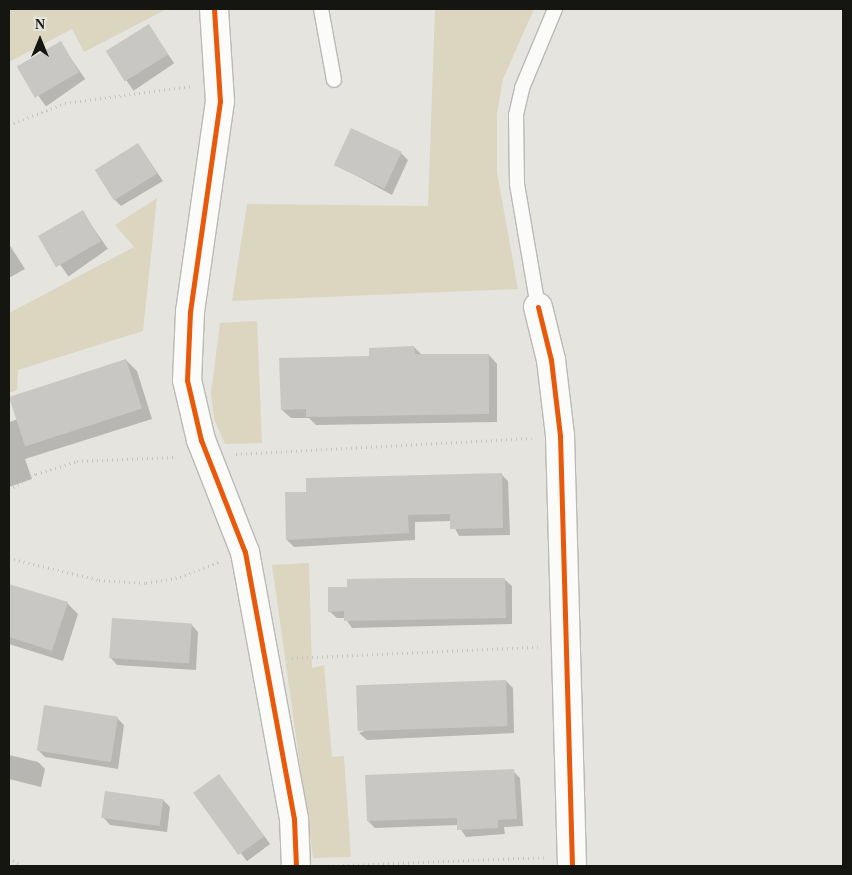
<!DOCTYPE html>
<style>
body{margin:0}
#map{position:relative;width:852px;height:875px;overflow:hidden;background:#e5e4df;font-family:"Times New Roman",serif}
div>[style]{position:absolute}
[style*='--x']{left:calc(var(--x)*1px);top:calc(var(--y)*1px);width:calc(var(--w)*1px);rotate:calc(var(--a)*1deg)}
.green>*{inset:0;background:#dcd6c0}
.shadow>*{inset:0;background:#0003;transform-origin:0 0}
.building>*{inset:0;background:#c8c7c3;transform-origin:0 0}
.path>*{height:3px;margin-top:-1.5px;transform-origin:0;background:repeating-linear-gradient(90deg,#c4c4c2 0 1px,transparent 0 5px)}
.roads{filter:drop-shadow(1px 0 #bab9b5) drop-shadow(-1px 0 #bab9b5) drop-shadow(0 1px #bab9b5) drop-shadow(0 -1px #bab9b5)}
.service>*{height:14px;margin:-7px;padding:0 7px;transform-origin:7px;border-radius:7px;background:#fbfbfa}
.minor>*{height:28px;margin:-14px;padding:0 14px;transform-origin:14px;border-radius:14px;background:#fbfbfa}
.cycleway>*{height:5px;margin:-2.5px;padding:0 2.5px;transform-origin:2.5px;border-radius:2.5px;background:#e8590c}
span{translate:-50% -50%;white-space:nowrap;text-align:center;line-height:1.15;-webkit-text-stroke:4px #e7e5dd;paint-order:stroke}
.frame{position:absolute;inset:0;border:10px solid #151512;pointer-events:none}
.north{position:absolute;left:15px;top:15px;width:50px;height:50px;-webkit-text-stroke:4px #e7e5dd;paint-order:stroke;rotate:0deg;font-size:14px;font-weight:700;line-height:20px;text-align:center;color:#151512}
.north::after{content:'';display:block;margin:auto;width:18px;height:22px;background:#151512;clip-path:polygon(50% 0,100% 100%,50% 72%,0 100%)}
</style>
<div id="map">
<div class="green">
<i style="clip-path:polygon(9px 9px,164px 9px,165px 10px,84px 52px,72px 29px,9px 62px)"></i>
<i style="clip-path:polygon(435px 9px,534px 9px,503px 79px,497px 114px,497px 172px,518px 289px,232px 301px,247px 204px,428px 206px)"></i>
<i style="clip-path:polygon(157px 198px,143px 331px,18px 370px,17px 390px,9px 393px,9px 313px,134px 247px,115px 225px)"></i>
<i style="clip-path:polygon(257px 321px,262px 443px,225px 444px,214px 419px,211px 393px,220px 323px)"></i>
<i style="clip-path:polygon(309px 563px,312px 668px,324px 665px,332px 757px,344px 756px,351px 857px,313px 858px,272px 565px)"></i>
</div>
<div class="shadow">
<i style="left:149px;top:26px;width:45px;height:49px;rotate:56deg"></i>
<i style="left:60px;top:43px;width:44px;height:48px;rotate:55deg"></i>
<i style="clip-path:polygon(138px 144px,163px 181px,121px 206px,114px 199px)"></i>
<i style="clip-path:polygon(401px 153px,408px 160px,392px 195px,335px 164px)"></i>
<i style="left:82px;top:212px;width:45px;height:48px;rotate:55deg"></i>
<i style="clip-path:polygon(9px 244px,25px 269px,9px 278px)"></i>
<i style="clip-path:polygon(414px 347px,422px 355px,489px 355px,497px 364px,497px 422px,316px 425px,309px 418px,291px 418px,282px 410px,370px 357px)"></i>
<i style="clip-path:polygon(126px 360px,137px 371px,152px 419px,25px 459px,32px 479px,9px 487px,9px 422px,42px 411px)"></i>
<i style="clip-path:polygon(501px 474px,508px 481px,510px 535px,459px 536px,451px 521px,415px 522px,415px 540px,294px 547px,287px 540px,308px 493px)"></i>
<i style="clip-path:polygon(504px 579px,512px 586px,512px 624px,352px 628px,345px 618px,337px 618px,329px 611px)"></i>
<i style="clip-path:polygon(9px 585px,67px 603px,78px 614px,63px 661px,9px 644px)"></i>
<i style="clip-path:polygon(191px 624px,198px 632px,196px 670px,117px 665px,110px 657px)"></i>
<i style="clip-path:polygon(506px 681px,513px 688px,514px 733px,367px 740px,359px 733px)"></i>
<i style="clip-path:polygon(117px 718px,124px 725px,118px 769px,45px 757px,38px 750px)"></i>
<i style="clip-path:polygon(9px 755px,38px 762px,45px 769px,41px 787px,9px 779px)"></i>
<i style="clip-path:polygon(513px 771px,520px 778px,523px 826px,504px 827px,505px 834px,466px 837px,458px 825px,375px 828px,368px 821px)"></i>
<i style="left:219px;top:776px;width:85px;height:29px;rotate:53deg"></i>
<i style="clip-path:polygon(163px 800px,170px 807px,167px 832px,110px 825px,103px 817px)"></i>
</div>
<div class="building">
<i style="left:149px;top:24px;width:36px;height:51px;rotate:58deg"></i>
<i style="left:61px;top:41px;width:36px;height:51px;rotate:60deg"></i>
<i style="left:351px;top:128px;width:56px;height:41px;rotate:25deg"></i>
<i style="left:138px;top:143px;width:36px;height:51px;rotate:58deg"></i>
<i style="left:83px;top:210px;width:36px;height:52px;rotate:60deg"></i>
<i style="clip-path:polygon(414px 346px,415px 354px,489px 354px,489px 414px,306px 417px,306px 409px,281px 410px,279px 358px,369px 356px,369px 348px)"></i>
<i style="left:126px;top:359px;width:52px;height:123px;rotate:72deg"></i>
<i style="clip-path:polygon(502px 473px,503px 528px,450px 529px,450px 514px,408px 515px,409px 533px,286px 540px,285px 492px,306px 492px,306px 478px)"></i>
<i style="clip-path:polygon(407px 578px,505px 578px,506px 618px,344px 621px,344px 611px,328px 612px,328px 587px,347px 587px,347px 579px)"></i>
<i style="clip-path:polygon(9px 584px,68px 602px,52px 651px,9px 637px)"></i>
<i style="left:112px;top:618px;width:80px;height:40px;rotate:4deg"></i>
<i style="left:506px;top:680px;width:46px;height:150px;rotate:88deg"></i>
<i style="left:44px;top:705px;width:75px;height:46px;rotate:9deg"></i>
<i style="clip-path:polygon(514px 769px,517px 819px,498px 820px,498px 828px,457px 830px,457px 818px,367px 821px,365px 775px)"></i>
<i style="left:219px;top:774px;width:77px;height:32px;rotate:54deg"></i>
<i style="left:105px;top:791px;width:59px;height:27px;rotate:8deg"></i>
</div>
<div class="path">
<i style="--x:9;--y:125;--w:60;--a:-21.4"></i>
<i style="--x:65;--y:103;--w:128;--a:-7.6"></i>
<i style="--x:236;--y:454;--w:296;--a:-3.1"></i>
<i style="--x:9;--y:490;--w:31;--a:-31"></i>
<i style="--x:36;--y:474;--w:43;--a:-17.6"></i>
<i style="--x:77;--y:461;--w:100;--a:-2.3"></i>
<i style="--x:9;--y:558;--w:93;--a:13.7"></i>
<i style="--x:99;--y:580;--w:47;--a:3.7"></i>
<i style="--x:146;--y:583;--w:35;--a:-10"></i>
<i style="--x:180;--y:577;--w:42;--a:-21"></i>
<i style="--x:292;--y:658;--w:246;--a:-2.6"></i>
<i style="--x:9;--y:857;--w:17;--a:33"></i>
<i style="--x:323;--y:866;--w:221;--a:-2.3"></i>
</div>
<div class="roads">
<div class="service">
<i style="--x:321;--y:9;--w:72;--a:79.6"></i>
<i style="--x:538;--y:307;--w:125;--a:-99.7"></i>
<i style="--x:517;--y:184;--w:69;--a:-90.8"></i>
<i style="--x:516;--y:115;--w:28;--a:-77"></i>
<i style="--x:522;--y:88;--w:86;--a:-67.3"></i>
</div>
<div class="minor">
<i style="--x:214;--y:9;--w:92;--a:86.3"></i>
<i style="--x:220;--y:101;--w:213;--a:98.1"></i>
<i style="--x:190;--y:312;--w:68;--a:92.5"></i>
<i style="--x:187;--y:380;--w:62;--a:76.9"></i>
<i style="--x:201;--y:440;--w:120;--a:68.6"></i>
<i style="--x:245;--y:552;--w:271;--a:79.6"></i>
<i style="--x:294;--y:819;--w:47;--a:87.6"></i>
<i style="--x:538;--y:307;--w:55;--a:76.2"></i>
<i style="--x:551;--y:360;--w:77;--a:83.2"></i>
<i style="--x:560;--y:436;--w:430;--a:88.4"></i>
</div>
</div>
<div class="cycleway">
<i style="--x:214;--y:9;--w:92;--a:86.3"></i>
<i style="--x:220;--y:101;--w:213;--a:98.1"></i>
<i style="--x:190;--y:312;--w:68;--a:92.5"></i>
<i style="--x:187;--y:380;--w:62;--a:76.9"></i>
<i style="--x:201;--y:440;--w:120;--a:68.6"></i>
<i style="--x:245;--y:552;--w:271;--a:79.6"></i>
<i style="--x:294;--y:819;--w:47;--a:87.6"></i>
<i style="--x:538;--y:307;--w:55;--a:76.2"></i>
<i style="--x:551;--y:360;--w:77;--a:83.2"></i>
<i style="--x:560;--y:436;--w:430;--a:88.4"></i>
</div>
<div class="frame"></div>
<div class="north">N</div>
</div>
